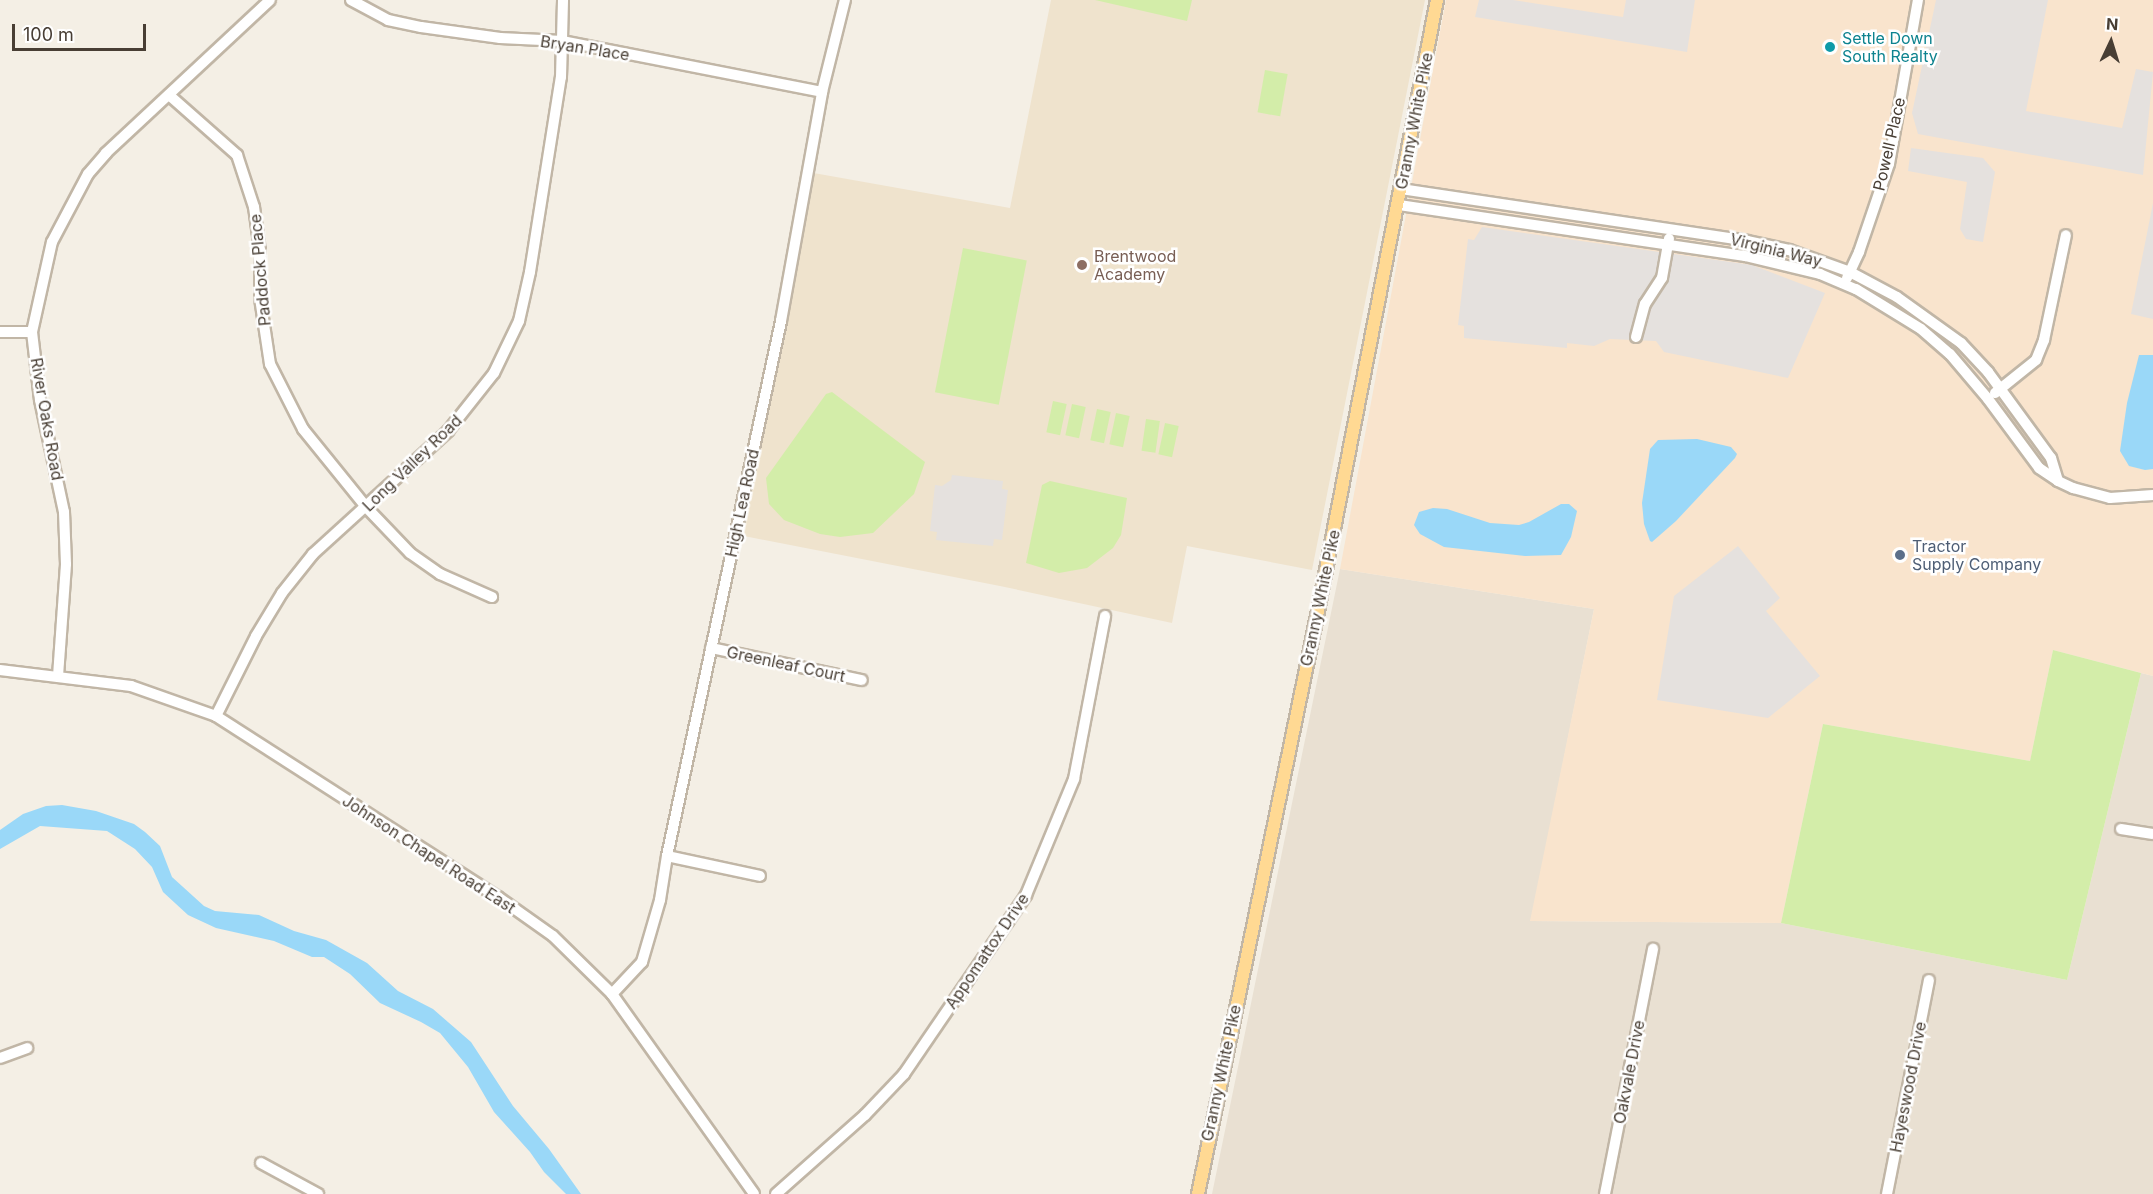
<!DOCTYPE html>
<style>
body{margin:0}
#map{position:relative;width:2153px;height:1194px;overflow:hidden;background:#f4efe5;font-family:Inter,sans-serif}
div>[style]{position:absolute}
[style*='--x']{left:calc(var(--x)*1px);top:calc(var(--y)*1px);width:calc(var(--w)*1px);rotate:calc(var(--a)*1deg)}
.residential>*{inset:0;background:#e9e0d2}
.commercial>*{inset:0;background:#f9e4cd}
.education>*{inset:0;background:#efe3cd}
.green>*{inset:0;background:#d3eda9;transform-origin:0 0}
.parking>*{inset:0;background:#e5e1de}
.water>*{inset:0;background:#9ad8f8}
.roads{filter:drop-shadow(2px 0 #c1b6a6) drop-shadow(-2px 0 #c1b6a6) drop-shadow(0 2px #c1b6a6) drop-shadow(0 -2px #c1b6a6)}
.minor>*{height:10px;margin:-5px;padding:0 5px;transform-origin:5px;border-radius:5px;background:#fff}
.major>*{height:12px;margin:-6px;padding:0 6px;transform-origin:6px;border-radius:6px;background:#ffd993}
.dots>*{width:16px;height:16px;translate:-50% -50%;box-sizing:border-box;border:3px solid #fff;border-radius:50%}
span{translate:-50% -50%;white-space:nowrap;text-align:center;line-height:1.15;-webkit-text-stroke:5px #fff;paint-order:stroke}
.culture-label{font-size:16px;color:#0d838f}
.left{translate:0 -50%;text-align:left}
.street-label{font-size:16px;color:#483e34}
.education-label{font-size:16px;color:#785e54}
.service-label{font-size:16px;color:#4e5e75}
.north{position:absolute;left:2081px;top:12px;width:60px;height:60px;-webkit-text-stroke:4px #fff;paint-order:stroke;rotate:4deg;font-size:16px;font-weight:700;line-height:24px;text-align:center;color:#483e34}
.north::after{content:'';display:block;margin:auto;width:21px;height:27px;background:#483e34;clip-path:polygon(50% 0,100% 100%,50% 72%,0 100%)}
.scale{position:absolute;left:12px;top:24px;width:134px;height:27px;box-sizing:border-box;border:3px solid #483e34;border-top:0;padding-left:8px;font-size:18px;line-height:21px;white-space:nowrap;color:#483e34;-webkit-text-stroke:4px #fff;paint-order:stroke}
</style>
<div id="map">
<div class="residential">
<i style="clip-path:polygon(1340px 569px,1594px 609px,1531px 921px,1781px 923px,2067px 980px,2141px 673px,2153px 676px,2153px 1194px,1212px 1194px)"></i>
</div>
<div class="commercial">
<i style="clip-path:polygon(1446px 0,2153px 0,2153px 676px,2053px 650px,2030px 761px,1823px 724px,1781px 923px,1530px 921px,1594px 609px,1340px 569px)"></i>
</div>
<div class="education">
<i style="clip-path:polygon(1051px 0,1425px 0,1312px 570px,1187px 546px,1172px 623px,1000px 586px,739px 535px,808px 172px,1010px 208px)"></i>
</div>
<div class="green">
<i style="clip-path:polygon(1095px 0,1192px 0,1187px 21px)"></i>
<i style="left:1265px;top:70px;width:23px;height:43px;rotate:10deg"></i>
<i style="left:963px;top:248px;width:65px;height:147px;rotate:11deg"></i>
<i style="clip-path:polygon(832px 392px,925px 462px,914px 494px,873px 533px,840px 537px,820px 534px,784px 520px,769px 504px,766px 478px,826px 394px)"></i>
<i style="left:1053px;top:401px;width:14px;height:32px;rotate:12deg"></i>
<i style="left:1072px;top:404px;width:14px;height:32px;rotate:12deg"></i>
<i style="left:1097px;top:409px;width:14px;height:32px;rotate:12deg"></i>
<i style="left:1116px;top:413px;width:14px;height:32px;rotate:12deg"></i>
<i style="left:1146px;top:419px;width:14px;height:32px;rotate:8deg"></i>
<i style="left:1165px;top:423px;width:14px;height:32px;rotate:12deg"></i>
<i style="clip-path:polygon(1050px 481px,1127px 498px,1121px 535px,1113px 548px,1087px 568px,1059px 573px,1026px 563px,1042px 485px)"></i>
<i style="clip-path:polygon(2053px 650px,2141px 673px,2067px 980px,1781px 923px,1823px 724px,2030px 761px)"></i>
</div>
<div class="parking">
<i style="clip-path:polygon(1479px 0,1513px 0,1623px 17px,1626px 0,1695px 0,1687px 52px,1475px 17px)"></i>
<i style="clip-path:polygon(1936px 0,2048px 0,2026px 111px,2122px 128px,2136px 69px,2153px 72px,2143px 175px,1918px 134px,1912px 113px)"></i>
<i style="clip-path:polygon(1911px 148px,1983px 158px,1995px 172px,1983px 242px,1966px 239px,1960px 229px,1967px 182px,1908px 171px)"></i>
<i style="clip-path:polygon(2153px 203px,2153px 319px,2131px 314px)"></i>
<i style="clip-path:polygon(1482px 227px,1752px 265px,1825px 293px,1788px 378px,1664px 352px,1656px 341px,1610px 339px,1594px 346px,1567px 343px,1567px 348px,1464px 338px,1464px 326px,1458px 325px,1468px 239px,1474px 240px)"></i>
<i style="clip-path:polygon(952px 475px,1003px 481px,1002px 489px,1008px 490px,1002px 540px,994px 539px,993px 546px,936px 540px,937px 532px,930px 531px,935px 485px,942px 486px,951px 480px)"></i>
<i style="clip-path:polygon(1738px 546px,1780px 598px,1766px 611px,1820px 676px,1768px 718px,1657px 700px,1674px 596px)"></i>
</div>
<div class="water">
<i style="clip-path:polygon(2139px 355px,2153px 355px,2153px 469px,2145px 470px,2129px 466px,2120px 451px,2127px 403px)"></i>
<i style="clip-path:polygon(1697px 439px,1731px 447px,1737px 454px,1735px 458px,1676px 521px,1652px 542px,1650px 541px,1644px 524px,1642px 503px,1650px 449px,1658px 440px)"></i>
<i style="clip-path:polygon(1561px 504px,1569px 504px,1577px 511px,1571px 537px,1561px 555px,1525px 556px,1444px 547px,1420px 534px,1414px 525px,1419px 512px,1433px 508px,1447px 509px,1490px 523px,1519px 525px,1529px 522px)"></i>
<i style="clip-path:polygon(62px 805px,96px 811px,134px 824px,145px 832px,160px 846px,172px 877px,204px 906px,215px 911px,259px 915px,294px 931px,326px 940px,367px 963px,398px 991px,433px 1009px,471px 1042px,513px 1106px,549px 1149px,581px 1194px,566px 1194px,544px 1172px,530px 1152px,494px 1112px,468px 1067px,440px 1033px,421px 1022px,380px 1003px,350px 974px,324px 957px,312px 957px,274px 941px,216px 928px,188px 915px,163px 892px,152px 867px,135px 849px,107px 831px,40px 826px,0 849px,0 830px,23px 814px,46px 806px)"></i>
</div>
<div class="roads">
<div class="minor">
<i style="--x:351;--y:0;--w:42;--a:28.4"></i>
<i style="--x:388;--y:20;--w:34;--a:12"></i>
<i style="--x:421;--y:27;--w:80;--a:7.9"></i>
<i style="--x:500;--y:38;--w:63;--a:2.7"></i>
<i style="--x:563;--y:41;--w:264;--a:11.1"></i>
<i style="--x:169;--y:95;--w:91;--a:41.4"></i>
<i style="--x:237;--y:155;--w:55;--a:71.9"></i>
<i style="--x:254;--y:207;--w:43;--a:82.1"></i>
<i style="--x:260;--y:250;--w:48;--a:90"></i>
<i style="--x:260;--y:298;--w:67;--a:81.4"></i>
<i style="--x:270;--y:364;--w:73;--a:63.1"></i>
<i style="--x:303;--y:429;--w:102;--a:51"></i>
<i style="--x:367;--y:508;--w:62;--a:46.3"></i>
<i style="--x:410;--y:553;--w:37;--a:35"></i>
<i style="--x:440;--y:574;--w:57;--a:23.9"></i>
<i style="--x:1401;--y:189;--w:350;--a:8.5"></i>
<i style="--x:1747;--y:241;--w:43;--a:12.1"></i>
<i style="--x:1789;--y:250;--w:65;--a:19.8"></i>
<i style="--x:1850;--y:272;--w:53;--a:28"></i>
<i style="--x:1897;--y:297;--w:79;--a:35.7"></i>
<i style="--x:1961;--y:343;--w:40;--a:47"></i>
<i style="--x:1988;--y:372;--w:107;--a:53.8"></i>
<i style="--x:2051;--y:458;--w:24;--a:73"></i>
<i style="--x:1399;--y:205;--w:350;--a:8.4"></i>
<i style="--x:1745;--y:256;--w:77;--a:13.5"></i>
<i style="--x:1820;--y:274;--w:39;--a:23"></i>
<i style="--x:1856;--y:289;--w:76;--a:31.6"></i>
<i style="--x:1921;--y:329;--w:38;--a:41"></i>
<i style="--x:1950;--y:354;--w:59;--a:49.8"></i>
<i style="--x:1988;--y:399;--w:86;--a:53.5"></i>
<i style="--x:2039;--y:468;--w:23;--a:34"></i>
<i style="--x:2058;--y:481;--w:17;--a:25"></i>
<i style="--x:2073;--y:488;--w:38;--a:15"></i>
<i style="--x:2110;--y:498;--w:43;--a:-4"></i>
<i style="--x:1847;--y:278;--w:29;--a:-65"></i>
<i style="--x:1859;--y:252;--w:93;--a:-71.2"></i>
<i style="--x:1889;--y:164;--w:167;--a:-80"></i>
<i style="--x:0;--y:332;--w:32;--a:0"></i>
<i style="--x:1636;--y:337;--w:34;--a:-75"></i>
<i style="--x:1645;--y:304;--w:31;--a:-57"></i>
<i style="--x:1662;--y:278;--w:40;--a:-80"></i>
<i style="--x:1995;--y:393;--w:53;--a:-38.8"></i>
<i style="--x:2036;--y:360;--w:22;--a:-68"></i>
<i style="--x:2044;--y:340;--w:107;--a:-78.2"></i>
<i style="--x:711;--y:648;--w:154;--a:12"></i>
<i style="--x:0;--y:670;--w:132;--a:7"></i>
<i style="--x:131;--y:686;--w:90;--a:19.4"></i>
<i style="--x:216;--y:716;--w:335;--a:32.7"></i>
<i style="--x:498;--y:897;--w:67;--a:35.3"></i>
<i style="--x:553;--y:936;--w:83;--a:44.5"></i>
<i style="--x:612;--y:994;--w:245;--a:54.6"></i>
<i style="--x:58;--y:676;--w:112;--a:-85.9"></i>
<i style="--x:66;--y:564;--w:52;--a:-92.2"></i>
<i style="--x:64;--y:512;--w:115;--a:-102.1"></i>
<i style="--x:40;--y:400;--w:68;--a:-96.7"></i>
<i style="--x:32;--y:332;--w:92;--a:-77.5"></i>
<i style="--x:52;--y:242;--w:77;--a:-62.1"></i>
<i style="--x:88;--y:174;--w:28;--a:-49"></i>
<i style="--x:106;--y:153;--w:224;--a:-43"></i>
<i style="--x:216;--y:716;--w:89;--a:-63.4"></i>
<i style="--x:256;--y:636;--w:50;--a:-58.8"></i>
<i style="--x:282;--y:593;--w:50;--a:-51.5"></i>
<i style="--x:313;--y:554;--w:183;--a:-42.3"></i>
<i style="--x:448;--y:431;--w:74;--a:-51.6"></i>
<i style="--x:494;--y:373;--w:58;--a:-64.3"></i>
<i style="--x:519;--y:321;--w:50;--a:-77.3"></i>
<i style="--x:530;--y:272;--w:197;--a:-81"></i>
<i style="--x:561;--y:77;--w:77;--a:-88.5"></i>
<i style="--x:2121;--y:829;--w:32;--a:9"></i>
<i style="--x:667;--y:856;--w:95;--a:12.1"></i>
<i style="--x:612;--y:994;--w:44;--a:-46.8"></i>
<i style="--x:642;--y:962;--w:65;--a:-73.8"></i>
<i style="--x:660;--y:900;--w:45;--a:-81"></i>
<i style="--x:667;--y:856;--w:547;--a:-77.97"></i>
<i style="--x:781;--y:321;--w:233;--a:-79.8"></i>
<i style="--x:822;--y:92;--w:95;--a:-76"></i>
<i style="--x:0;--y:1058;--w:29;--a:-20"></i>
<i style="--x:261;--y:1163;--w:65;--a:28.5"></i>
<i style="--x:776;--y:1194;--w:119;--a:-41.6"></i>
<i style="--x:865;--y:1115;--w:57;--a:-46.4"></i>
<i style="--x:904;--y:1074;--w:217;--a:-55.7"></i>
<i style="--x:1026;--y:895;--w:126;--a:-67.5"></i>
<i style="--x:1074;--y:779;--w:166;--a:-79.2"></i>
<i style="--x:1605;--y:1194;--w:250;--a:-78.9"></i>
<i style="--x:1887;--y:1194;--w:218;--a:-78.9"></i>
</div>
<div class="major">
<i style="--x:1198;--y:1194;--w:590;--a:-78.37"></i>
<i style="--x:1317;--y:616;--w:628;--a:-78.98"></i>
</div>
</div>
<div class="dots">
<i style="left:1830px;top:47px;background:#0f9aa8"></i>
<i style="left:1082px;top:265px;background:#8d6e63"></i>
<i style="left:1900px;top:555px;background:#5c6f8a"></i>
</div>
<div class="culture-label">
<span class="left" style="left:1842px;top:47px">Settle Down<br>South Realty</span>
</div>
<div class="street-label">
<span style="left:585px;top:48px;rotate:9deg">Bryan Place</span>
<span style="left:1414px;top:121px;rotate:-79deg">Granny White Pike</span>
<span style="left:1889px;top:144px;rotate:-77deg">Powell Place</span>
<span style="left:1776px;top:250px;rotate:14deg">Virginia Way</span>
<span style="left:260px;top:270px;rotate:-95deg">Paddock Place</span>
<span style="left:47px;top:419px;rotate:80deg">River Oaks Road</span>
<span style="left:412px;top:463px;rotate:-44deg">Long Valley Road</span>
<span style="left:742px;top:503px;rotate:-78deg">High Lea Road</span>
<span style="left:1320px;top:598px;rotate:-78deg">Granny White Pike</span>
<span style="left:786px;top:664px;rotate:12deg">Greenleaf Court</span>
<span style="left:429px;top:854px;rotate:33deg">Johnson Chapel Road East</span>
<span style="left:987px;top:951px;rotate:-56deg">Appomattox Drive</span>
<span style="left:1629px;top:1072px;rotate:-79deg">Oakvale Drive</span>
<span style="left:1221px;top:1073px;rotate:-78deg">Granny White Pike</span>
<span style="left:1908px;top:1087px;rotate:-79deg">Hayeswood Drive</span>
</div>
<div class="education-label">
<span class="left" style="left:1094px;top:265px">Brentwood<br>Academy</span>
</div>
<div class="service-label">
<span class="left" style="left:1912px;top:555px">Tractor<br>Supply Company</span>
</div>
<div class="north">N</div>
<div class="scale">100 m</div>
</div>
